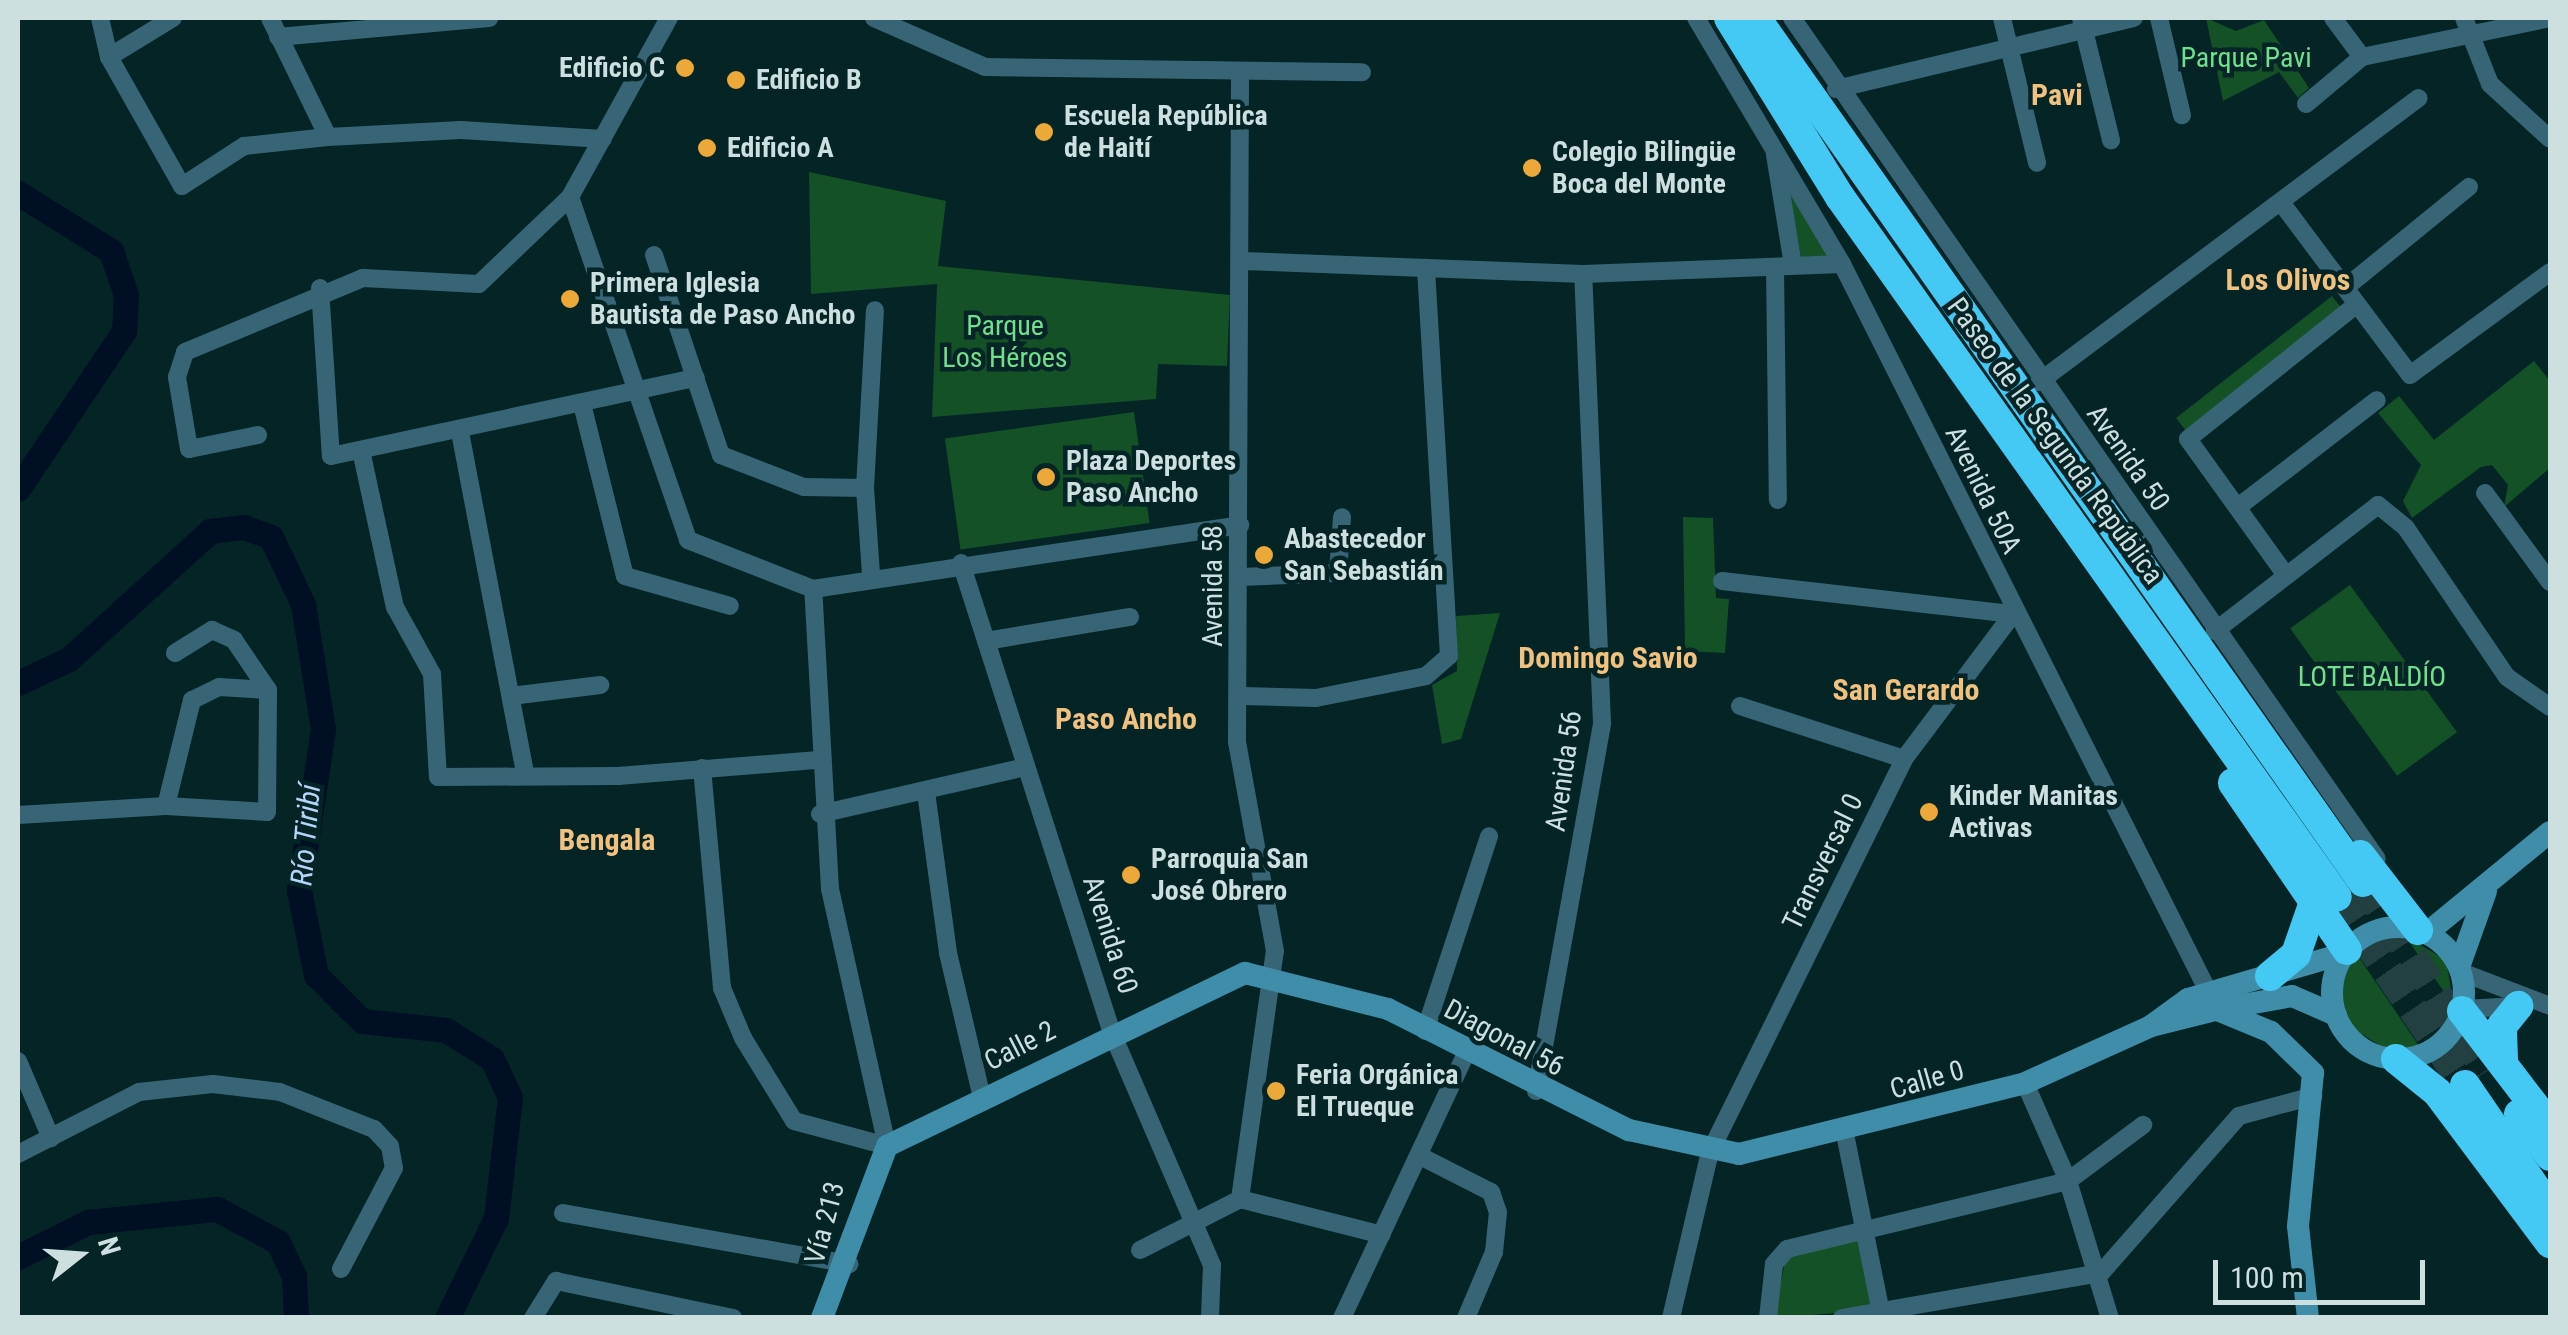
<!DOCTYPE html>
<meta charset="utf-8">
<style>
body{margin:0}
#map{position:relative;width:2568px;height:1335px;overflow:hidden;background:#042426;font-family:"Roboto Condensed",sans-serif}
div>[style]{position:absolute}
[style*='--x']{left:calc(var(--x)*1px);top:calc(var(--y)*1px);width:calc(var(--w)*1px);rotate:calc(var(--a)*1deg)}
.green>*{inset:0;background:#145127;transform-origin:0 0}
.river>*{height:25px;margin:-12.5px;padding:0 12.5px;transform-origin:12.5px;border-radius:12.5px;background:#000f23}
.highway-tunnel>*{height:30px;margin-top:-15px;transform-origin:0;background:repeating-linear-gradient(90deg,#224042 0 30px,transparent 0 45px)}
.street>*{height:18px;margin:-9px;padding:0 9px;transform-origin:9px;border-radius:9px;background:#376576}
.secondary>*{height:22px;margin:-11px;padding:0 11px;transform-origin:11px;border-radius:11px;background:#3f8da9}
.secondary>.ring{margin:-11px;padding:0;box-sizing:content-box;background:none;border:22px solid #3f8da9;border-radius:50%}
.highway>*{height:30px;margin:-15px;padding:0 15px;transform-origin:15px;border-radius:15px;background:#44c8f4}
.dots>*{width:28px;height:28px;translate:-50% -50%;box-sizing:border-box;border:5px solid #042426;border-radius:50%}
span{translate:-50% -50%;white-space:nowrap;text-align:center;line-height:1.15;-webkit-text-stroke:9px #042426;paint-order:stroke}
.park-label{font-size:28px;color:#70e08c}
.poi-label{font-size:28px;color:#cddfdf;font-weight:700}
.right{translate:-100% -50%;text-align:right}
.left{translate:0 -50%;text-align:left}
.street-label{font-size:28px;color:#cddfdf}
.neighbourhood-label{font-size:30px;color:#f1c27f;font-weight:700}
.water-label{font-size:30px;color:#b3d6fa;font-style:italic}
.frame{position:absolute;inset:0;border:20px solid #cddfdf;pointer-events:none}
.north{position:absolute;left:30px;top:1205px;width:100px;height:100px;-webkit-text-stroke:8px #042426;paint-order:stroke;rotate:73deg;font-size:28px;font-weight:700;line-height:40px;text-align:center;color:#cddfdf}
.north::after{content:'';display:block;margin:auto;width:35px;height:45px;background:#cddfdf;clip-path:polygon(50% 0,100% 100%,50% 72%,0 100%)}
.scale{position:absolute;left:2213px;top:1260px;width:212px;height:45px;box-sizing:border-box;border:5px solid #cddfdf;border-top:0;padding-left:12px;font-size:30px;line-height:35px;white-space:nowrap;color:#cddfdf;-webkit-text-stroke:8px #042426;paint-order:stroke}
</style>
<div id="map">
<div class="green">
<i style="clip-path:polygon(2206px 18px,2236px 31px,2264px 20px,2309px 88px,2298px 98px,2279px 72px,2223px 101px)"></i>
<i style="clip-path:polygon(809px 172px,946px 201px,938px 266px,1230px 295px,1227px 366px,1158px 364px,1156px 399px,932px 417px,937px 284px,811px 294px)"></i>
<i style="clip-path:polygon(1786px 174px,1830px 256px,1801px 257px)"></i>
<i style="left:2332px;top:296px;width:23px;height:198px;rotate:52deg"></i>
<i style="clip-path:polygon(2534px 361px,2550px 381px,2550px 468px,2504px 507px,2508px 485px,2492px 465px,2481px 467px,2412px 518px,2403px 501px,2421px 465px,2378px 413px,2399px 396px,2434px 440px)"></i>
<i style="left:1134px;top:412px;width:112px;height:191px;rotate:82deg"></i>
<i style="clip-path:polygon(1683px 517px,1713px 518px,1716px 598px,1729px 599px,1725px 653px,1685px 651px)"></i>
<i style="left:2350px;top:585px;width:182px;height:74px;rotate:54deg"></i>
<i style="clip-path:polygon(1500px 613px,1461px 739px,1442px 744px,1432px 685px,1457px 671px,1456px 616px)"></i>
<i style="clip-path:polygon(2405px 936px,2446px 960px,2454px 1006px)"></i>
<i style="clip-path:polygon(2356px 953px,2419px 1046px,2388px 1051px,2348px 1025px,2339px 983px)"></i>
<i style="clip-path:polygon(1860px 1238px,1873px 1310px,1774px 1318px,1786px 1256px)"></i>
</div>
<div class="river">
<i style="--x:18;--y:193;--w:110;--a:31.9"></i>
<i style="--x:111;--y:251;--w:46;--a:71.2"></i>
<i style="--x:126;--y:295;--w:36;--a:93"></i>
<i style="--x:124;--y:331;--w:190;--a:123.9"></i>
<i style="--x:18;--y:683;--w:56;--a:-25.2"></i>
<i style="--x:69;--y:659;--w:190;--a:-42.2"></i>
<i style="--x:210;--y:531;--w:34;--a:-7"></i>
<i style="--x:244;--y:527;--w:29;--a:20"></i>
<i style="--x:271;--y:537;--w:74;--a:64.5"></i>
<i style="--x:303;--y:604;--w:127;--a:80.9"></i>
<i style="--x:323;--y:729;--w:163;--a:98.5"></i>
<i style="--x:299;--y:890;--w:87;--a:78.7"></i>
<i style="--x:316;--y:975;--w:65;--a:45"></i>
<i style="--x:362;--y:1021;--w:84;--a:6.1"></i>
<i style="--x:446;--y:1030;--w:54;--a:32.2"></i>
<i style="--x:492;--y:1059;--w:42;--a:64.7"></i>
<i style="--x:510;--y:1097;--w:122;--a:96.6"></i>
<i style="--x:496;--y:1218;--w:111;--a:116.1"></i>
<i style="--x:18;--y:1257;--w:78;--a:-26.6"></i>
<i style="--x:88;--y:1222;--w:130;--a:-5.8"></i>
<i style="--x:217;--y:1209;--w:69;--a:28.4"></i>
<i style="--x:278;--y:1242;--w:38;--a:65"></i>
<i style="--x:294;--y:1276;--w:42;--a:87.3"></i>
</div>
<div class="highway-tunnel">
<i style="--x:2363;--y:882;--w:226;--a:56.7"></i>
<i style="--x:2337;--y:897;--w:227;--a:55.8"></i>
</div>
<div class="street">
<i style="--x:100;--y:18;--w:40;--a:77"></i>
<i style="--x:109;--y:57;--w:148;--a:60.5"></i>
<i style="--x:182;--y:186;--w:74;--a:-32.8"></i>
<i style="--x:244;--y:146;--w:84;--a:-6.1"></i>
<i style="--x:328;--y:137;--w:133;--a:-3"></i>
<i style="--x:461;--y:130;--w:142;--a:3.6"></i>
<i style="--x:270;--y:18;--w:132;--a:64"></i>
<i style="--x:874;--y:18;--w:121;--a:23.8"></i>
<i style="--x:985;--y:67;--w:377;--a:0.8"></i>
<i style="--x:1696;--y:18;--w:286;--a:59.3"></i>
<i style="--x:1842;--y:264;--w:816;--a:63.28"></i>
<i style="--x:1792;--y:18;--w:1024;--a:55.18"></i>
<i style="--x:2002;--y:18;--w:149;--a:76.4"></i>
<i style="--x:2081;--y:18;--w:126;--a:76.2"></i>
<i style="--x:2159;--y:18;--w:100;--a:76.7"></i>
<i style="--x:2333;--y:18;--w:49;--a:53.4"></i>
<i style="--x:2464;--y:18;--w:71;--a:68.5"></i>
<i style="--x:2490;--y:84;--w:81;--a:42.5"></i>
<i style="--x:278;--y:37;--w:212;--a:-5.1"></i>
<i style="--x:109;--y:57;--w:75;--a:-31.4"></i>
<i style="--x:1836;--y:89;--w:306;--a:-13.4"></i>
<i style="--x:2306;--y:104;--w:73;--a:-40"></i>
<i style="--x:2362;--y:57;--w:192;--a:-11.7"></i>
<i style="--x:1775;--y:155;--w:111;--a:80.7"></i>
<i style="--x:570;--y:197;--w:363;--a:71"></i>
<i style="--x:688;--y:540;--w:134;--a:21.4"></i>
<i style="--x:813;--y:589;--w:432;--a:-8.5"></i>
<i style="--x:2283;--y:205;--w:212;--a:53.2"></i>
<i style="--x:2410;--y:375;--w:174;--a:-36.3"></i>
<i style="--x:654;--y:255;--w:211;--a:71.5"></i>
<i style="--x:721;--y:455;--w:89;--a:21.1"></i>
<i style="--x:804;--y:487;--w:61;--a:0.9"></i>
<i style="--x:1243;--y:261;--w:340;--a:2.2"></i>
<i style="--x:1583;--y:274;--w:259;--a:-2.2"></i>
<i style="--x:1775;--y:267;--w:233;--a:89.3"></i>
<i style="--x:320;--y:288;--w:168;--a:86.3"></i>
<i style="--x:331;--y:456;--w:373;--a:-12.1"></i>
<i style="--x:2345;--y:288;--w:160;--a:-39.2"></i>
<i style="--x:2039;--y:382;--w:474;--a:-36.8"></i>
<i style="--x:583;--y:408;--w:173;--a:76"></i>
<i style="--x:625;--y:576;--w:109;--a:15.9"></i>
<i style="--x:460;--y:432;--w:347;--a:79.2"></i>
<i style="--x:258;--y:435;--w:70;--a:168.5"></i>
<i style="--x:189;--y:449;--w:73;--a:-99.5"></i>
<i style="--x:177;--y:377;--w:26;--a:-72"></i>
<i style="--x:185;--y:352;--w:193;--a:-22.6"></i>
<i style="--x:363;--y:278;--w:116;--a:3"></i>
<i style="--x:479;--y:284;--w:126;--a:-43.7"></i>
<i style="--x:570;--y:197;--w:205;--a:-61.1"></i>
<i style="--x:362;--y:455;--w:156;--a:77.8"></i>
<i style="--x:395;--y:607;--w:77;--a:61.1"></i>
<i style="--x:432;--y:674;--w:103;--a:86.7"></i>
<i style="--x:438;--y:777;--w:180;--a:-0.3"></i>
<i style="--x:618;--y:776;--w:198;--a:-4.6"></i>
<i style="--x:2485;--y:493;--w:110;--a:53.9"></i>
<i style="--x:2238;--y:507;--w:175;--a:-37.6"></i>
<i style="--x:961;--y:563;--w:494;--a:72.2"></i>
<i style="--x:1112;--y:1033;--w:253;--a:66.7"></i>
<i style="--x:1212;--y:1265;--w:53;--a:92.2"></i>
<i style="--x:871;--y:574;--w:86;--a:-94"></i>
<i style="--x:865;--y:488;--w:178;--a:-86.8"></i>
<i style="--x:2285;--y:574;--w:166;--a:-125.7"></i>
<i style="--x:2188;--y:439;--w:216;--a:-38.6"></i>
<i style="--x:1240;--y:577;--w:98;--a:-2.3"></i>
<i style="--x:1338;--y:573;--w:56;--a:-85.9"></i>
<i style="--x:1722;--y:581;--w:293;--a:6.5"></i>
<i style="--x:2215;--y:631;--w:206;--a:-37.7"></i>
<i style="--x:2378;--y:505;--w:36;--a:39"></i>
<i style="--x:2406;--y:528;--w:180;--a:55.9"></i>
<i style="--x:2507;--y:677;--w:52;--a:34.9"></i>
<i style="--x:986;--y:641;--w:146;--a:-9.5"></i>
<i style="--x:175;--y:653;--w:44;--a:-31.9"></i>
<i style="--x:212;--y:630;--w:24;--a:24"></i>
<i style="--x:234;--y:640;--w:60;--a:55.8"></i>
<i style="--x:511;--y:696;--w:90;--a:-7"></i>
<i style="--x:1241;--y:696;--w:75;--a:1.5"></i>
<i style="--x:1316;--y:698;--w:112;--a:-11.3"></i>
<i style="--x:1426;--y:676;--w:30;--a:-41"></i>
<i style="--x:1449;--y:656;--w:389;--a:-93.4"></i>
<i style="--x:1740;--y:706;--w:172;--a:17.9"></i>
<i style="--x:702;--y:768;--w:221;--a:84.8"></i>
<i style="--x:722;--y:988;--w:54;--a:67.2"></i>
<i style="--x:743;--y:1038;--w:97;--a:58.4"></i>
<i style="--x:794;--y:1121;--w:96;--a:15"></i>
<i style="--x:887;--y:1146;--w:263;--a:-102.5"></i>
<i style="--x:830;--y:889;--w:300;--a:-93.2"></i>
<i style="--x:926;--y:792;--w:162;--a:82.2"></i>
<i style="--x:948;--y:953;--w:149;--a:76.8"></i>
<i style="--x:820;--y:814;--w:211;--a:-12.9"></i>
<i style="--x:18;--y:815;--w:148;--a:-3.5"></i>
<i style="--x:166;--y:806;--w:101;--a:3.4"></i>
<i style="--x:267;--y:812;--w:122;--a:-89.5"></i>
<i style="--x:268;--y:690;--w:49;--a:-176.5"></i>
<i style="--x:219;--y:687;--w:30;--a:154"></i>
<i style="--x:192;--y:700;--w:109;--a:103.8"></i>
<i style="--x:2461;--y:972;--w:95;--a:20.9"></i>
<i style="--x:2463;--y:1009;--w:55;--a:-3.1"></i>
<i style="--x:1425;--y:1031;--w:205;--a:-71.8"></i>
<i style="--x:18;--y:1061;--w:84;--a:66.8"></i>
<i style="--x:2025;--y:1083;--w:107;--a:66.3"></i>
<i style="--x:2068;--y:1181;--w:143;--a:73"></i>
<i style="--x:1536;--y:1091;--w:374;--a:-79.8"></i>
<i style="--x:1602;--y:723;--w:449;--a:-92.4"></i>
<i style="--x:1845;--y:1134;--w:188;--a:78.6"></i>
<i style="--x:18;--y:1154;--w:136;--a:-27.1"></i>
<i style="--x:139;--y:1092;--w:74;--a:-6.2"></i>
<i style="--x:213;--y:1084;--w:67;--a:6.8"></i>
<i style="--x:280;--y:1092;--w:101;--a:21.5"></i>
<i style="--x:374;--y:1129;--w:23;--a:47"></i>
<i style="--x:390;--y:1146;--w:22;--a:80"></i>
<i style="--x:394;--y:1168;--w:114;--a:117.7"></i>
<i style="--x:1420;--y:1156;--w:80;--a:26.9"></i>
<i style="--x:1491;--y:1192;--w:21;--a:71"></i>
<i style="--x:1498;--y:1212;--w:40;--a:95.7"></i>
<i style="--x:1494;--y:1252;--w:72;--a:113"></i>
<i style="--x:1240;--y:1199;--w:250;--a:-82"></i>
<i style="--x:1275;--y:951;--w:212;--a:-100.3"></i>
<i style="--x:1237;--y:742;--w:670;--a:-89.74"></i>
<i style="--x:563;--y:1213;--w:291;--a:10.1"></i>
<i style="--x:1140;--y:1250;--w:112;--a:-27"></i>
<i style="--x:1240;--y:1199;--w:146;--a:14.2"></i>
<i style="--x:533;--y:1318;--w:44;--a:-58.1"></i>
<i style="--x:556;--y:1281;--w:181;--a:11.8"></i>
<i style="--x:1342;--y:1318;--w:290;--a:-64.9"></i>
<i style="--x:1671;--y:1318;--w:171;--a:-76.8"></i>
<i style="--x:1710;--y:1152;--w:438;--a:-63.7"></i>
<i style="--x:1904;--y:759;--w:181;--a:-53.1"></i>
<i style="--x:1768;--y:1318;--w:54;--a:-83.7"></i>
<i style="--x:1774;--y:1264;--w:20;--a:-49"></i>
<i style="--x:1787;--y:1249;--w:289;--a:-13.6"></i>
<i style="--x:2068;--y:1181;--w:94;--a:-36.7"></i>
<i style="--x:1842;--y:1318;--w:263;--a:-9.9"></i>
<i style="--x:2101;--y:1273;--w:209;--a:-48.7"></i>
<i style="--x:2239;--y:1116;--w:77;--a:-15.1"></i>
</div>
<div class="secondary">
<i class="ring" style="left:2332px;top:927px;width:110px;height:110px"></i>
<i style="--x:2427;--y:933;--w:159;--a:-39.4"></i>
<i style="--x:2459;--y:967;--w:81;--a:-70.4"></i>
<i style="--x:2220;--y:1011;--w:55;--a:22.4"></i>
<i style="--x:2271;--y:1032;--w:59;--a:44.3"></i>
<i style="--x:2313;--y:1073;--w:154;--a:95.6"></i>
<i style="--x:2298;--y:1226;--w:93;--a:83.8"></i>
<i style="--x:2151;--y:1026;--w:46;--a:-36.1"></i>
<i style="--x:2188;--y:999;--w:164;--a:-16.3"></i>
<i style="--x:822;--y:1318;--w:184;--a:-69.3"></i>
<i style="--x:887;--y:1146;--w:398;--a:-25.8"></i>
<i style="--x:1245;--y:973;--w:147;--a:14.1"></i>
<i style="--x:1388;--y:1009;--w:270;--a:26.7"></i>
<i style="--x:1629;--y:1130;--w:113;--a:12.3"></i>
<i style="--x:1739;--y:1154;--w:295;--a:-13.9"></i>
<i style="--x:2025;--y:1083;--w:138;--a:-24.3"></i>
<i style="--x:2151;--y:1026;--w:66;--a:-14"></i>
<i style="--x:2215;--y:1010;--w:78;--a:-10.3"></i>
<i style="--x:2292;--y:996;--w:48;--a:23.4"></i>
</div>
<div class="highway">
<i style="--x:1729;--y:18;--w:211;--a:58.2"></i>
<i style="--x:1840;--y:197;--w:858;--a:54.63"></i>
<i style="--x:1756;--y:18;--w:1056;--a:54.91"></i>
<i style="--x:2233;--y:783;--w:202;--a:55.7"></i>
<i style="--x:2360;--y:855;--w:95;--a:52.3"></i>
<i style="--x:2270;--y:976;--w:34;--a:-40"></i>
<i style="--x:2296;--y:954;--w:52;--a:-70.9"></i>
<i style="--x:2462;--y:1011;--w:145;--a:52.6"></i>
<i style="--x:2396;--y:1059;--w:53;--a:38.8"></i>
<i style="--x:2437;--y:1092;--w:189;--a:53.2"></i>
<i style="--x:2503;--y:1059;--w:33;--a:-92"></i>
<i style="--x:2502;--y:1026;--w:26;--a:-51"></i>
<i style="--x:2465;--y:1085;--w:150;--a:55.6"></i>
<i style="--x:2519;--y:1114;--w:52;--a:53.6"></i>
</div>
<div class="dots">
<i style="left:685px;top:68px;background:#eca93a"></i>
<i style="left:736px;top:80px;background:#eca93a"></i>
<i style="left:1044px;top:132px;background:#eca93a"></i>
<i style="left:707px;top:148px;background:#eca93a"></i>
<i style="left:1532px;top:168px;background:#eca93a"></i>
<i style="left:570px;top:299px;background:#eca93a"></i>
<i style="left:1046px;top:477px;background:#eca93a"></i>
<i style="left:1264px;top:555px;background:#eca93a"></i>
<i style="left:1929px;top:812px;background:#eca93a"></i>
<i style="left:1131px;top:875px;background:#eca93a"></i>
<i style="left:1276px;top:1091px;background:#eca93a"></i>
</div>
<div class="park-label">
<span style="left:2246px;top:58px">Parque Pavi</span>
<span style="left:1005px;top:342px">Parque<br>Los Héroes</span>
<span style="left:2372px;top:677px">LOTE BALDÍO</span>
</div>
<div class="poi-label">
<span class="right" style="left:665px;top:68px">Edificio C</span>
<span class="left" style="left:756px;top:80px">Edificio B</span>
<span class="left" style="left:1064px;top:132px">Escuela República<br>de Haití</span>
<span class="left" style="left:727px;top:148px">Edificio A</span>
<span class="left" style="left:1552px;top:168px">Colegio Bilingüe<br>Boca del Monte</span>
<span class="left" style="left:590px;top:299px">Primera Iglesia<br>Bautista de Paso Ancho</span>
<span class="left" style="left:1066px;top:477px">Plaza Deportes<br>Paso Ancho</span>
<span class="left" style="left:1284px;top:555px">Abastecedor<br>San Sebastián</span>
<span class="left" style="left:1949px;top:812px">Kinder Manitas<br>Activas</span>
<span class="left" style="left:1151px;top:875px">Parroquia San<br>José Obrero</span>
<span class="left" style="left:1296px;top:1091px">Feria Orgánica<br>El Trueque</span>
</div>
<div class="street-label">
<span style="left:2055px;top:441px;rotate:54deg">Paseo de la Segunda República</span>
<span style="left:2128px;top:458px;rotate:55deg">Avenida 50</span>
<span style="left:1983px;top:490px;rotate:64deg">Avenida 50A</span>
<span style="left:1213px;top:586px;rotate:-90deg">Avenida 58</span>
<span style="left:1564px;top:771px;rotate:-82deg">Avenida 56</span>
<span style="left:1823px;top:862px;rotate:-64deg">Transversal 0</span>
<span style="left:1110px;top:935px;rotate:72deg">Avenida 60</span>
<span style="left:1504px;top:1038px;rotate:28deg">Diagonal 56</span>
<span style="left:1020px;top:1046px;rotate:-27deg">Calle 2</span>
<span style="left:1927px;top:1080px;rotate:-16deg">Calle 0</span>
<span style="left:825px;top:1223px;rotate:-75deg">Vía 213</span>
</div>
<div class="neighbourhood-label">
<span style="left:2057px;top:95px">Pavi</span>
<span style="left:2288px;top:280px">Los Olivos</span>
<span style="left:1608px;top:658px">Domingo Savio</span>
<span style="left:1906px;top:690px">San Gerardo</span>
<span style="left:1126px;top:719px">Paso Ancho</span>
<span style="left:607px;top:840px">Bengala</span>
</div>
<div class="water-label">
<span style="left:306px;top:835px;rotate:-85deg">Río Tiribí</span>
</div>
<div class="frame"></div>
<div class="north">N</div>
<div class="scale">100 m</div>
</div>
